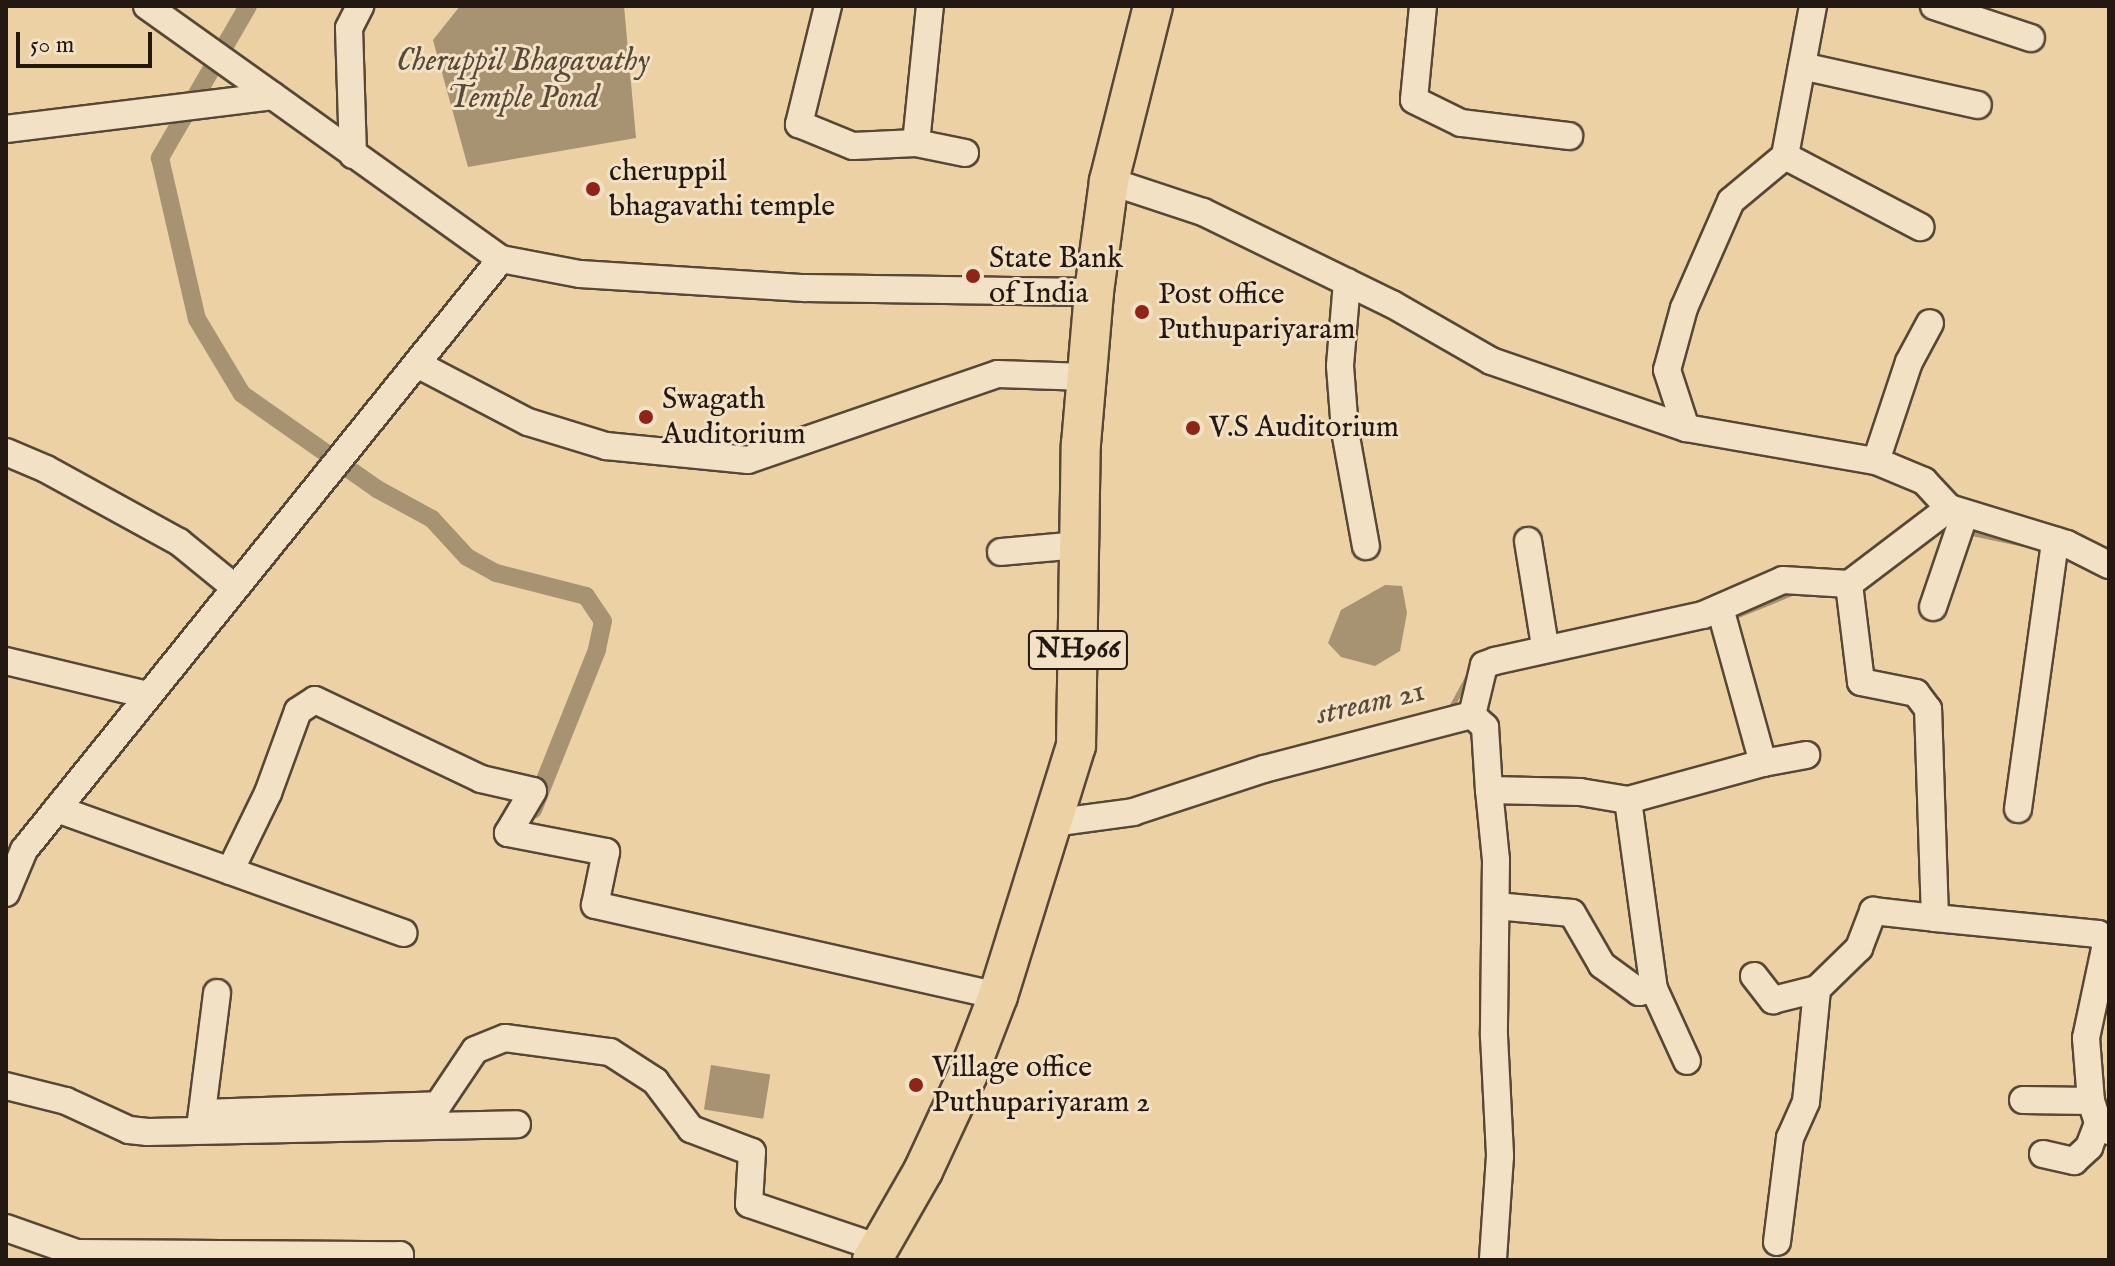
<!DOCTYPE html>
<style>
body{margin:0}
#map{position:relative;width:2115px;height:1266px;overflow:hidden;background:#ebd1a4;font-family:"IM FELL English",serif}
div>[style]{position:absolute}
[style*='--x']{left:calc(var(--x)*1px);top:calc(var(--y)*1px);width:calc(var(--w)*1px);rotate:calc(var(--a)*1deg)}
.water>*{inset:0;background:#a79272;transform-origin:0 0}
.stream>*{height:5px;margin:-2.5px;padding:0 2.5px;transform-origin:2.5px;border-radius:2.5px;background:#a79272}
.canal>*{height:18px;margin:-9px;padding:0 9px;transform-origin:9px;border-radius:9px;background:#a79272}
.roads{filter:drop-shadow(2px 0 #564736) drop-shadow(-2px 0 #564736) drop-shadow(0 2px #564736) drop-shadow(0 -2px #564736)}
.minor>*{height:26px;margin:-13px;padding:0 13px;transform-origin:13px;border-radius:13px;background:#f2e1c4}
.highway>*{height:38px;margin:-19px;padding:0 19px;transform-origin:19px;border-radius:19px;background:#ebd1a4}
.dots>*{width:22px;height:22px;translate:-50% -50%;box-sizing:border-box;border:4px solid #f2e1c4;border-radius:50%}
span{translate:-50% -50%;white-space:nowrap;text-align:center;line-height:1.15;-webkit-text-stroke:6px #f2e1c4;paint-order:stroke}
.shield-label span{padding:2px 6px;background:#f2e1c4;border:2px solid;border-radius:6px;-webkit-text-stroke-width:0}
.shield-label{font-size:28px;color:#241912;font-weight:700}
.poi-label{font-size:30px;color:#241912}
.left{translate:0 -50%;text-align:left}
.water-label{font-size:32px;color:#584938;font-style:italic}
.frame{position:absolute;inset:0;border:8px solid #241912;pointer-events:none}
.scale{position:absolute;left:16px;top:32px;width:136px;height:36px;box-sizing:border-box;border:4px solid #241912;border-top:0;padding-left:10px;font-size:24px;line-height:28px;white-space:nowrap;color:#241912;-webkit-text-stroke:6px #f2e1c4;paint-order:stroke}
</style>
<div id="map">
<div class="water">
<i style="clip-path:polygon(460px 6px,624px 6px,636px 138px,468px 167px,433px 40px)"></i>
<i style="clip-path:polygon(1385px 585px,1402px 586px,1407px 613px,1400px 651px,1375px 666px,1341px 657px,1328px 643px,1341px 610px)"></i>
<i style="left:711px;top:1065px;width:60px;height:45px;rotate:9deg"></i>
</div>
<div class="stream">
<i style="--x:1967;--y:532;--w:58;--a:11.9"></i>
<i style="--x:1803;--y:593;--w:25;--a:2"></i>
<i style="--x:1733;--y:617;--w:66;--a:-22.3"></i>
<i style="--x:1450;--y:709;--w:44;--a:-61.7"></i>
<i style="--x:1296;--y:747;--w:70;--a:-14"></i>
</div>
<div class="canal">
<i style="--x:248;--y:6;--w:176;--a:120.1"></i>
<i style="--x:160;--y:158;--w:165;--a:77.1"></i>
<i style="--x:197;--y:319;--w:87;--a:59"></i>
<i style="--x:242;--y:394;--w:165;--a:35.1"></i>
<i style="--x:377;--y:489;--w:63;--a:28.6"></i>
<i style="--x:432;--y:519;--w:52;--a:47.4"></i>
<i style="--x:467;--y:557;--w:33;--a:29"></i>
<i style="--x:496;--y:573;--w:93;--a:14.3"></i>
<i style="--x:586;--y:596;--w:30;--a:56"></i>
<i style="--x:603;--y:621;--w:30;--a:102"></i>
<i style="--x:597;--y:650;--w:172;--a:111.8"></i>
</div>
<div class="roads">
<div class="minor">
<i style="--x:147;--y:6;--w:155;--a:35.5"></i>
<i style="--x:828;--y:6;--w:122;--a:103.8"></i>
<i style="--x:799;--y:124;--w:58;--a:22.2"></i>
<i style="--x:853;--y:146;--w:63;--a:-2.7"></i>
<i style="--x:916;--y:143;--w:138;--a:-84.2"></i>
<i style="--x:1423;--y:6;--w:94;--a:95.5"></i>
<i style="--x:1414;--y:100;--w:52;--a:26.1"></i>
<i style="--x:1461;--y:123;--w:109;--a:6.9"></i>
<i style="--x:1813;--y:6;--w:153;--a:100.6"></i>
<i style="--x:1785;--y:156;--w:153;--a:27.7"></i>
<i style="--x:1934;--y:6;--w:102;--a:18.3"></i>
<i style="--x:1802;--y:66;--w:180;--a:12.5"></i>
<i style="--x:6;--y:129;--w:269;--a:-7"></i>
<i style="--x:273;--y:96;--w:280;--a:35.6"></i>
<i style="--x:501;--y:259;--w:80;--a:10.8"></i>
<i style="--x:580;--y:274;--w:225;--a:3.6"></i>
<i style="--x:805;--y:288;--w:289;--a:0.8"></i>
<i style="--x:916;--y:143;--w:50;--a:11.5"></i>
<i style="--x:353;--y:155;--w:127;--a:-91.8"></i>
<i style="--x:349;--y:28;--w:25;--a:-63"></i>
<i style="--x:1785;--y:156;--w:70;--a:140.2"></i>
<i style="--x:1731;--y:201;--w:117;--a:113.7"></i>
<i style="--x:1684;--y:308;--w:64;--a:105.3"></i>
<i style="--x:1667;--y:370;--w:61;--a:71.9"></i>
<i style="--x:1686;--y:428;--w:193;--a:9.9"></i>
<i style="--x:1876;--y:461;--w:52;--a:22.6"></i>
<i style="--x:1924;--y:481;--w:37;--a:47"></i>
<i style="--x:1109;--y:181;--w:99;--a:18.3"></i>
<i style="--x:1203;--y:212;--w:210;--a:26"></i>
<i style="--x:1392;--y:304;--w:114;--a:29.9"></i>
<i style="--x:1491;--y:361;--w:206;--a:19"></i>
<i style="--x:1347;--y:282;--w:84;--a:94.8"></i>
<i style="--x:1340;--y:366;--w:65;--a:85.6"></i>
<i style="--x:1345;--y:431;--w:117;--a:79.7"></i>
<i style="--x:417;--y:364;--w:125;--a:27.6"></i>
<i style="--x:528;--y:422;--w:82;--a:17.1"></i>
<i style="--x:606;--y:446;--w:143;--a:5.6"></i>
<i style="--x:748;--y:460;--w:264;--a:-19"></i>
<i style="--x:998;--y:374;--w:88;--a:2"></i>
<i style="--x:6;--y:452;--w:43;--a:23"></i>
<i style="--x:46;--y:469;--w:152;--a:28.8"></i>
<i style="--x:179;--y:542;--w:70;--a:39.2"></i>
<i style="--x:1876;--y:461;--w:104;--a:-71.6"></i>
<i style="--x:1909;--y:362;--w:44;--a:-61.7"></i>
<i style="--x:1528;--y:541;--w:106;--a:80.8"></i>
<i style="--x:1001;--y:552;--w:79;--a:-5.1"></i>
<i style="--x:1933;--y:607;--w:99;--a:-71.2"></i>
<i style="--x:6;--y:661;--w:146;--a:13.5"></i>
<i style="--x:1472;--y:715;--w:18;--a:43"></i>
<i style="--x:1485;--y:727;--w:63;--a:86.4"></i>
<i style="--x:1489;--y:790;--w:91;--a:1.3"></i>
<i style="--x:1580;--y:792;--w:49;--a:9.5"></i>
<i style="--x:1628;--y:800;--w:140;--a:-15.3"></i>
<i style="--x:1763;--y:763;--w:161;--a:-105.5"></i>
<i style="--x:1763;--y:763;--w:44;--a:-10.5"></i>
<i style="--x:1489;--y:790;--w:70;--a:84.3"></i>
<i style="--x:1496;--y:860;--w:176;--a:90.7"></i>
<i style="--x:1494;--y:1036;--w:120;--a:87.1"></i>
<i style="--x:1500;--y:1156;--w:104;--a:93.9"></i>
<i style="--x:1628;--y:800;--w:191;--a:82.2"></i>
<i style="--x:1654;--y:989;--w:79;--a:65.4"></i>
<i style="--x:57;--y:809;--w:368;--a:19.7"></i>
<i style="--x:2018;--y:809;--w:271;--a:-82.1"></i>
<i style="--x:1052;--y:823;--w:82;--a:-7.7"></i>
<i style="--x:1133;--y:812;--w:138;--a:-18.2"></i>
<i style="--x:1264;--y:769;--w:215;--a:-14.6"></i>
<i style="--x:1472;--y:715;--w:51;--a:-76.5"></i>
<i style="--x:1484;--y:665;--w:12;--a:-20"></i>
<i style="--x:1495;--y:661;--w:213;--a:-12.5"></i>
<i style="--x:1703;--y:615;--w:87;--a:-23.6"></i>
<i style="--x:1783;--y:580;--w:66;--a:3.5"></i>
<i style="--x:1849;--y:584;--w:126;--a:-37.2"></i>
<i style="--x:1949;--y:508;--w:123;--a:17"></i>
<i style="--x:2067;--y:544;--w:47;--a:26.6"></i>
<i style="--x:230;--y:871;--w:87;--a:-64"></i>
<i style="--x:268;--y:793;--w:87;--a:-69.9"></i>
<i style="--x:298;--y:711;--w:20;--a:-33"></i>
<i style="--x:315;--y:700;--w:184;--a:25.4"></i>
<i style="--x:481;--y:779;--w:53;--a:13"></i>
<i style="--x:533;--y:791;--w:49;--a:120.8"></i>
<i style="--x:508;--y:833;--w:100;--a:11"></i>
<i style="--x:606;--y:852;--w:54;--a:101.7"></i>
<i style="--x:595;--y:905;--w:413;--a:12.7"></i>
<i style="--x:6;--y:893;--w:47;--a:-67.3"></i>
<i style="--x:24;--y:850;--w:759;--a:-51.09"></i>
<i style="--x:1496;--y:906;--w:76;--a:5.3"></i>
<i style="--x:1572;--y:913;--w:60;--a:60"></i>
<i style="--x:1602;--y:965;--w:46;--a:36.1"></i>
<i style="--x:1639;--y:992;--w:15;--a:-11"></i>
<i style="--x:1935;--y:918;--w:164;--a:5.6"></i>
<i style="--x:2098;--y:934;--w:13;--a:51"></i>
<i style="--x:2106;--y:944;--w:96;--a:102"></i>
<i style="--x:2086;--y:1038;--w:63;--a:85.5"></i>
<i style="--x:2091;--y:1101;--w:23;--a:72"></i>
<i style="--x:2098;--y:1123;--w:14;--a:36"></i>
<i style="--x:1754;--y:976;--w:31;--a:52"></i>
<i style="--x:1773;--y:1000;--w:45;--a:-14"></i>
<i style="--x:6;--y:1086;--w:62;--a:14"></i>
<i style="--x:66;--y:1101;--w:69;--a:24.7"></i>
<i style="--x:129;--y:1130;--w:19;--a:6"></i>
<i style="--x:148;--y:1132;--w:369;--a:-1.2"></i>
<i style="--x:2023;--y:1100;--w:68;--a:0.8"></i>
<i style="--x:202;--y:1113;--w:236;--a:-1.9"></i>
<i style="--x:438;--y:1105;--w:66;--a:-56.1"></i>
<i style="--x:475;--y:1050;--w:32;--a:-22"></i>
<i style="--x:505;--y:1038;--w:106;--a:7.6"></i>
<i style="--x:610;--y:1052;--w:54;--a:32.8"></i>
<i style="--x:655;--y:1081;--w:60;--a:53.1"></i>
<i style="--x:691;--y:1129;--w:65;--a:20.7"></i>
<i style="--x:752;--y:1152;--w:52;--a:93.3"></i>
<i style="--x:749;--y:1204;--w:137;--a:18.7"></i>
<i style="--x:200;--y:1128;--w:136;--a:-82.8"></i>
<i style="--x:2043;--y:1154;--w:32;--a:13"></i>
<i style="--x:2074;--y:1161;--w:21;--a:-43"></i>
<i style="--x:2089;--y:1147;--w:26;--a:-69"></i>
<i style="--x:6;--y:1228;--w:75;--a:19.4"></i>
<i style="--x:77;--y:1253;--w:323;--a:0.4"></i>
<i style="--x:400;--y:1255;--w:5;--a:90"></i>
<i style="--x:1777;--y:1242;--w:105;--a:-82.9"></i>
<i style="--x:1790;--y:1138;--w:39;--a:-66"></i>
<i style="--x:1806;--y:1102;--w:114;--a:-84.4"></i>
<i style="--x:1817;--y:989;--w:59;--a:-44.3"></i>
<i style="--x:1859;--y:948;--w:40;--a:-69"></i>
<i style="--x:1873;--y:911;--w:62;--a:6.4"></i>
<i style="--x:1935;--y:918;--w:209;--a:-91.9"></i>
<i style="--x:1928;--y:709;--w:20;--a:-127"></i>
<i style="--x:1916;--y:693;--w:56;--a:-168.7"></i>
<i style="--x:1861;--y:682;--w:99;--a:-97"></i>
</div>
<div class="highway">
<i style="--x:872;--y:1260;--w:103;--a:-60.2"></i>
<i style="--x:923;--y:1171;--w:107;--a:-65.1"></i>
<i style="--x:968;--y:1074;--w:84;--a:-69"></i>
<i style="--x:998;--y:996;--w:262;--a:-72.7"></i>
<i style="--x:1076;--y:746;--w:302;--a:-89.1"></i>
<i style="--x:1081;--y:444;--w:153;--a:-85.1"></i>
<i style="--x:1094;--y:292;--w:112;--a:-82.3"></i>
<i style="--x:1109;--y:181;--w:180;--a:-75.9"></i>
</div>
</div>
<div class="dots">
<i style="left:593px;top:189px;background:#8f2418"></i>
<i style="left:973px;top:276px;background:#8f2418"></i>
<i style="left:1142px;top:312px;background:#8f2418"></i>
<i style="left:646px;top:417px;background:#8f2418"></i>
<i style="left:1193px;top:428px;background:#8f2418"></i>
<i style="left:916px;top:1085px;background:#8f2418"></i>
</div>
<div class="shield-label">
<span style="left:1078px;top:650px">NH966</span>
</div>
<div class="poi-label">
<span class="left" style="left:609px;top:189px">cheruppil<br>bhagavathi temple</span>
<span class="left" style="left:989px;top:276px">State Bank<br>of India</span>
<span class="left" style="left:1158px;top:312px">Post office<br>Puthupariyaram</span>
<span class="left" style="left:662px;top:417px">Swagath<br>Auditorium</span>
<span class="left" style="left:1209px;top:428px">V.S Auditorium</span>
<span class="left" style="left:932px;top:1085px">Village office<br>Puthupariyaram 2</span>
</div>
<div class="water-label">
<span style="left:523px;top:81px">Cheruppil Bhagavathy<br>Temple Pond</span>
<span style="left:1371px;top:704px;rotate:-13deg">stream 21</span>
</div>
<div class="frame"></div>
<div class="scale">50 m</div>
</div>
